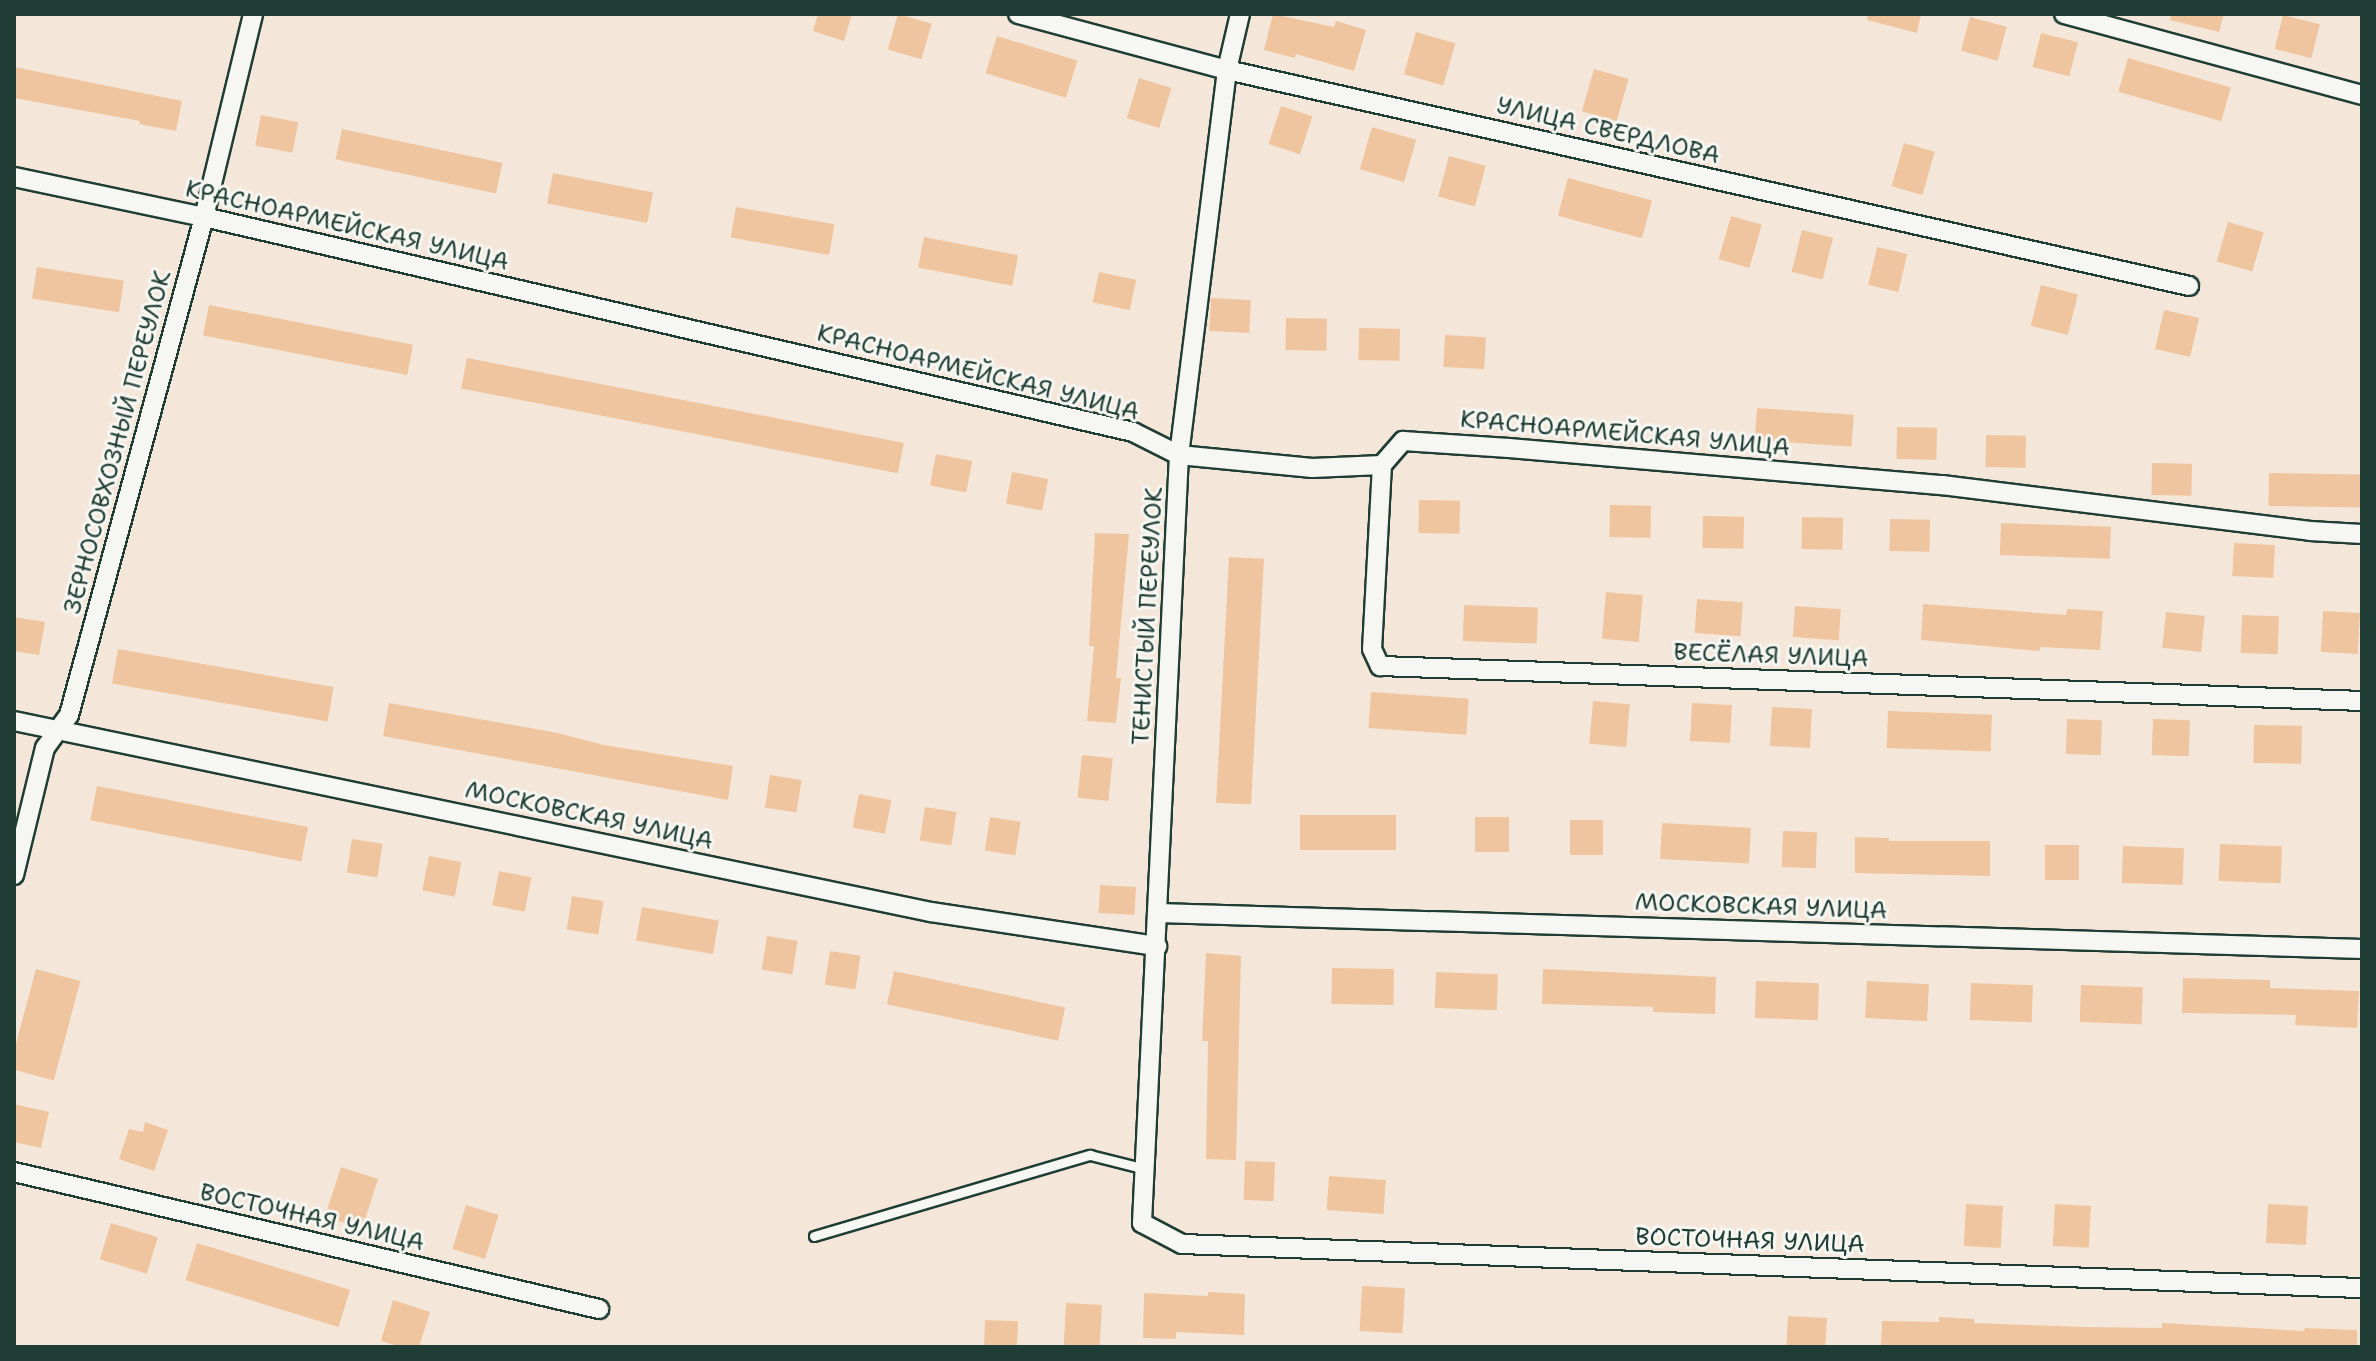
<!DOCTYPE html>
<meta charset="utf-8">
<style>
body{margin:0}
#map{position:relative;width:2376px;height:1361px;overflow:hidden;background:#f4e7d9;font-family:"Shantell Sans",sans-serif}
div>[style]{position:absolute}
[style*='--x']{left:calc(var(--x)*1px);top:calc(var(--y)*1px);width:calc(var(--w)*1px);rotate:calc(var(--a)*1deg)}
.building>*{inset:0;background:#efc59f;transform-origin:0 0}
.roads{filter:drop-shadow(2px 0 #1f3d34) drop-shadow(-2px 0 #1f3d34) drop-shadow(0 2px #1f3d34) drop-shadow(0 -2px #1f3d34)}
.lane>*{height:9px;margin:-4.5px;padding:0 4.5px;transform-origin:4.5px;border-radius:4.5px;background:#f6f6f2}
.street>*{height:18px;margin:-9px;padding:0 9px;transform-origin:9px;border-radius:9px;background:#f6f6f2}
span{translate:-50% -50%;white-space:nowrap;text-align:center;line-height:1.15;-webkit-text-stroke:6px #f6f6f2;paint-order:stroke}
.street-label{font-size:24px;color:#1f3d34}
.frame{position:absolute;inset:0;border:16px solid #1f3d34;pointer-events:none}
</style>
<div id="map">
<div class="building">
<i style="clip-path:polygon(818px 14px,852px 14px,844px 41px,813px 31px)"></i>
<i style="left:898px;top:14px;width:35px;height:37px;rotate:16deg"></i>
<i style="clip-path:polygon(1273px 14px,1334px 27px,1336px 21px,1366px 30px,1354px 71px,1296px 54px,1295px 58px,1264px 50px)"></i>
<i style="clip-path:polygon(1868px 14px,1921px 14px,1917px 33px,1867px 20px)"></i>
<i style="clip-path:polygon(2171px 14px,2224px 14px,2219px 32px,2170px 20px)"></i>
<i style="left:2283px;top:15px;width:38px;height:35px;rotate:14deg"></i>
<i style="left:1970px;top:17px;width:38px;height:35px;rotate:15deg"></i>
<i style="left:1416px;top:32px;width:41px;height:44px;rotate:16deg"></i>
<i style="left:2041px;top:33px;width:38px;height:35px;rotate:14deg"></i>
<i style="left:997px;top:36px;width:84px;height:39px;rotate:17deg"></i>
<i style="left:2128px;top:58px;width:107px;height:35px;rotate:16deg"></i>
<i style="clip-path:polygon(14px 67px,182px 101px,176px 131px,139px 124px,140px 121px,14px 98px)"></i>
<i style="left:1594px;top:69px;width:36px;height:44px;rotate:16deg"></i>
<i style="left:1139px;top:78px;width:34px;height:42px;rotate:17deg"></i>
<i style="left:1281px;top:106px;width:33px;height:40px;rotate:18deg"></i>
<i style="left:261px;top:115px;width:38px;height:31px;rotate:11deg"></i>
<i style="left:1372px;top:127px;width:46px;height:44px;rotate:16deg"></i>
<i style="left:342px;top:129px;width:164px;height:31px;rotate:12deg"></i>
<i style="left:1904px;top:143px;width:32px;height:45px;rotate:16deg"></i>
<i style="left:1449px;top:156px;width:38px;height:42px;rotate:15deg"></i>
<i style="left:553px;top:173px;width:102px;height:31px;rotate:11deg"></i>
<i style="left:1568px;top:178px;width:87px;height:39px;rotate:15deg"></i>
<i style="left:736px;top:207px;width:100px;height:31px;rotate:10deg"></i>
<i style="left:1731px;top:216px;width:32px;height:45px;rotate:16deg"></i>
<i style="left:2228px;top:222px;width:37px;height:41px;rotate:16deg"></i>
<i style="left:1802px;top:230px;width:32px;height:43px;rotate:14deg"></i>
<i style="left:924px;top:237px;width:96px;height:31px;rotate:11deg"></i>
<i style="left:1877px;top:247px;width:31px;height:39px;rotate:13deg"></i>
<i style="left:37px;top:267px;width:88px;height:32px;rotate:9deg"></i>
<i style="left:1099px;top:272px;width:38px;height:31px;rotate:12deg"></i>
<i style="left:2041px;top:285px;width:38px;height:42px;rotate:14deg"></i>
<i style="left:1211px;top:298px;width:40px;height:33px;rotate:3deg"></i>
<i style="left:209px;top:305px;width:208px;height:31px;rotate:11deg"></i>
<i style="left:2164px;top:310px;width:36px;height:40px;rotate:13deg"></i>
<i style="left:1286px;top:318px;width:41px;height:32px;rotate:1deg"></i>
<i style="left:1359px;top:328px;width:41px;height:32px;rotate:1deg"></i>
<i style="left:1445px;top:335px;width:41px;height:32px;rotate:3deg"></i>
<i style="left:467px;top:358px;width:445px;height:31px;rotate:11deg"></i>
<i style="left:1757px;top:408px;width:97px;height:32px;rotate:4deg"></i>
<i style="left:1897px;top:427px;width:40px;height:32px;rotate:1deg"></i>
<i style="left:1986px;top:435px;width:40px;height:32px;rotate:1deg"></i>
<i style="left:936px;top:454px;width:37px;height:32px;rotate:11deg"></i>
<i style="left:2152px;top:463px;width:40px;height:32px;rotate:1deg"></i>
<i style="left:1012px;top:472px;width:37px;height:32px;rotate:11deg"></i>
<i style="left:2269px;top:473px;width:93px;height:33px;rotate:1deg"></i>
<i style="left:1419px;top:500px;width:41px;height:33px;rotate:1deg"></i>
<i style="left:1610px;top:505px;width:41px;height:32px;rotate:1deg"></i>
<i style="left:1703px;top:516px;width:41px;height:32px;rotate:1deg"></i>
<i style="left:1802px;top:517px;width:41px;height:32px;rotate:1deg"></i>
<i style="left:1890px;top:519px;width:40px;height:32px;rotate:1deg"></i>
<i style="left:2001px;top:523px;width:110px;height:32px;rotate:2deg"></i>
<i style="clip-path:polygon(1095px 533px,1129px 534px,1116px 678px,1121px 678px,1116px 723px,1087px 721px,1094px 646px,1089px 646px)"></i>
<i style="left:2234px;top:543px;width:41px;height:33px;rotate:3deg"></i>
<i style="left:1229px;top:557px;width:35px;height:246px;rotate:3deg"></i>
<i style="left:1606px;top:592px;width:37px;height:47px;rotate:5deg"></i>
<i style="left:1697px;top:599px;width:46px;height:34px;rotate:4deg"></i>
<i style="clip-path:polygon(1923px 604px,2066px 615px,2067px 609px,2103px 611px,2100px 650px,2040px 647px,2040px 651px,1921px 640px)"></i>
<i style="left:1464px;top:605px;width:74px;height:36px;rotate:2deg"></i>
<i style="left:1795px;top:606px;width:46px;height:31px;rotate:4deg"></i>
<i style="left:2323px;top:611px;width:37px;height:41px;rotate:3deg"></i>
<i style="left:2166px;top:612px;width:39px;height:36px;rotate:6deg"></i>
<i style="left:2242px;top:615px;width:37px;height:38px;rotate:2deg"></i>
<i style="clip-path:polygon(14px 617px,45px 622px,39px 655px,14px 651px)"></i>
<i style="left:118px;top:649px;width:219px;height:35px;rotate:10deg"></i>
<i style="left:1371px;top:692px;width:98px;height:36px;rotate:4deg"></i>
<i style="left:1593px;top:701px;width:37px;height:43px;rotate:5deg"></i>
<i style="clip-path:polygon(389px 703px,558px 733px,604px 745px,733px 766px,728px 800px,383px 736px)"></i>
<i style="left:1692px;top:703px;width:40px;height:38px;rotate:3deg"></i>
<i style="left:1772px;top:707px;width:40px;height:39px;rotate:3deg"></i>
<i style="left:1888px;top:711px;width:104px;height:37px;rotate:2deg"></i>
<i style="left:2067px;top:719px;width:35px;height:35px;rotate:2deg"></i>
<i style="left:2153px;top:719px;width:37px;height:36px;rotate:2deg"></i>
<i style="left:2254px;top:725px;width:48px;height:38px;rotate:1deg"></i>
<i style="left:1082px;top:755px;width:31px;height:43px;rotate:6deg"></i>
<i style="left:770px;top:775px;width:32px;height:33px;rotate:9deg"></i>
<i style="left:97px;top:786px;width:215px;height:35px;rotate:11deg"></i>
<i style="left:859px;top:794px;width:33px;height:34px;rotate:11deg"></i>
<i style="left:925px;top:807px;width:32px;height:34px;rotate:9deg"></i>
<i style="left:1396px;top:815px;width:35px;height:96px;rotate:90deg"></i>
<i style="left:990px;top:817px;width:31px;height:34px;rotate:9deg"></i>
<i style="left:1475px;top:817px;width:34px;height:35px"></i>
<i style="left:1570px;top:820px;width:33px;height:35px"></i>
<i style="left:1662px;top:823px;width:89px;height:36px;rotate:3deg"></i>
<i style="left:1783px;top:831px;width:34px;height:36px;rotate:2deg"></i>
<i style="clip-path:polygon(1855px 837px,1889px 838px,1889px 841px,1990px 841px,1990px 876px,1855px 873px)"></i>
<i style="left:352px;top:839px;width:31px;height:34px;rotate:9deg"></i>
<i style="left:2220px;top:844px;width:62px;height:37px;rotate:2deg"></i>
<i style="left:2045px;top:845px;width:34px;height:35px"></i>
<i style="left:2123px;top:846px;width:61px;height:37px;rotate:2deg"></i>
<i style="left:429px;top:856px;width:33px;height:35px;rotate:11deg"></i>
<i style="left:499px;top:871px;width:33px;height:35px;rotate:11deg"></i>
<i style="left:1100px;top:885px;width:36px;height:28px;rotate:3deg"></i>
<i style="left:572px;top:896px;width:32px;height:34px;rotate:9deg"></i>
<i style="left:642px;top:907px;width:78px;height:34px;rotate:10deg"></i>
<i style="left:767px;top:936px;width:31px;height:34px;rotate:9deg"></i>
<i style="left:830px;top:951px;width:31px;height:34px;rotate:9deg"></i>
<i style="clip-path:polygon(1206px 953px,1241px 956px,1236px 1160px,1206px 1159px,1208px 1041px,1202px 1041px)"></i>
<i style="left:1332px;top:968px;width:62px;height:36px;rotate:1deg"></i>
<i style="left:36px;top:969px;width:46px;height:103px;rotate:15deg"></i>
<i style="clip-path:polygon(1543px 969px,1716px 977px,1715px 1014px,1653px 1012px,1653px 1007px,1542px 1004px)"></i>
<i style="left:894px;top:971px;width:175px;height:34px;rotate:12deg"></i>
<i style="left:1436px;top:972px;width:62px;height:36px;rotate:2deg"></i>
<i style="clip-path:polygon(2183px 978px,2270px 980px,2270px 988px,2359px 991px,2357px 1028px,2295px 1025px,2296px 1015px,2182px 1013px)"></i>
<i style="left:1756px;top:981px;width:63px;height:37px;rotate:2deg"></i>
<i style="left:1867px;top:981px;width:62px;height:37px;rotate:3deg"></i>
<i style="left:1971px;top:983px;width:62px;height:37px;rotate:2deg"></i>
<i style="left:2081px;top:985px;width:62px;height:37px;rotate:2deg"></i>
<i style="clip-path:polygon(14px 1104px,49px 1112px,41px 1148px,14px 1142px)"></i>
<i style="clip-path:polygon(145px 1122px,168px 1130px,154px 1171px,119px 1159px,129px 1129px,143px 1132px)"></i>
<i style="left:1245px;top:1161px;width:30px;height:39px;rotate:2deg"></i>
<i style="left:341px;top:1167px;width:39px;height:52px;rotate:18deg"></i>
<i style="left:1329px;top:1176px;width:57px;height:34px;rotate:4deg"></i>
<i style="left:1966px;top:1204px;width:37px;height:42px;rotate:3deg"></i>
<i style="left:2055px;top:1204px;width:36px;height:42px;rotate:3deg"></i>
<i style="left:2268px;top:1204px;width:40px;height:39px;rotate:3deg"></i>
<i style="left:466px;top:1205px;width:34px;height:46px;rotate:17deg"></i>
<i style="left:111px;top:1223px;width:49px;height:38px;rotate:17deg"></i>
<i style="left:197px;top:1243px;width:160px;height:39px;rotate:17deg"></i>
<i style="left:1362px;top:1286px;width:43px;height:45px;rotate:3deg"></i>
<i style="clip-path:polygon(1208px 1292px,1245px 1294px,1244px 1335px,1176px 1332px,1176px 1339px,1143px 1338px,1144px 1293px,1208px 1296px)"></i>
<i style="clip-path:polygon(393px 1300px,430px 1312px,419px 1347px,401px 1347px,381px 1341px)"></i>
<i style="left:1066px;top:1303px;width:36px;height:43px;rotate:3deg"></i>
<i style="left:1788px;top:1316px;width:39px;height:31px;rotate:3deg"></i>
<i style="clip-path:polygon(1939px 1317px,1974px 1319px,1974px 1323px,2085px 1327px,2162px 1328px,2162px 1323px,2304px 1331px,2305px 1328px,2357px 1330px,2357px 1347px,1881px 1347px,1882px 1321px,1939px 1322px)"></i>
<i style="left:985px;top:1320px;width:33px;height:27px;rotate:2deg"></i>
</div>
<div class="roads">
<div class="lane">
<i style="--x:814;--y:1236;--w:288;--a:-16.4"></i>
<i style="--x:1090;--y:1155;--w:58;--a:14"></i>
</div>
<div class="street">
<i style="--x:1018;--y:14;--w:216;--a:15"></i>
<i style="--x:1227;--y:70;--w:986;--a:12.65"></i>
<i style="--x:1240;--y:14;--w:57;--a:103.1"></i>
<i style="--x:1227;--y:70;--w:388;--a:97.1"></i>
<i style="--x:1179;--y:455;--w:769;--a:92.76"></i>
<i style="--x:1142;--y:1223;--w:45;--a:27.7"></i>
<i style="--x:1182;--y:1244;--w:1181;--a:2.14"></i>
<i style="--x:2064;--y:14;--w:309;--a:15.2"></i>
<i style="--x:14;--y:177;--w:194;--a:11.9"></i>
<i style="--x:204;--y:217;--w:954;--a:13.03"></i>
<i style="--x:1133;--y:432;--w:51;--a:26.6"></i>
<i style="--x:1179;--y:455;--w:134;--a:5.6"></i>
<i style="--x:1312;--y:468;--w:70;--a:-2.5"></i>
<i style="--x:1382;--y:465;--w:32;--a:-49"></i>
<i style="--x:1403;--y:441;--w:106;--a:3.8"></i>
<i style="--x:1509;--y:448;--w:435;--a:4.9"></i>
<i style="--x:1942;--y:485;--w:371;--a:7.1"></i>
<i style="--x:2310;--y:531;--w:52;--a:3.3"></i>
<i style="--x:1382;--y:465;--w:184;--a:93.1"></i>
<i style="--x:1372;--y:649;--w:19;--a:65"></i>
<i style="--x:1380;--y:666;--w:983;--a:2.04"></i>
<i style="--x:14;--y:721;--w:937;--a:11.77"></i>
<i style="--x:931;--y:912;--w:229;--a:8.6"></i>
<i style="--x:14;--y:875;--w:131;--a:-76.3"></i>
<i style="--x:45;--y:748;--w:41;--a:-54"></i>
<i style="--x:69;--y:715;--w:516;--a:-74.83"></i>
<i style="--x:204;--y:217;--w:209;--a:-76.4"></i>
<i style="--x:1158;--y:913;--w:1205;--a:1.71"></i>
<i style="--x:14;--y:1172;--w:601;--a:13.18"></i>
</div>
</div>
<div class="street-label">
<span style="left:1608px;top:131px;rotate:13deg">УЛИЦА СВЕРДЛОВА</span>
<span style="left:347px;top:226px;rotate:13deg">КРАСНОАРМЕЙСКАЯ УЛИЦА</span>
<span style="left:978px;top:373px;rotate:14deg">КРАСНОАРМЕЙСКАЯ УЛИЦА</span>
<span style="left:1625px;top:434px;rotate:5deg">КРАСНОАРМЕЙСКАЯ УЛИЦА</span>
<span style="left:118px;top:442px;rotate:-75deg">ЗЕРНОСОВХОЗНЫЙ ПЕРЕУЛОК</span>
<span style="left:1148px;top:616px;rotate:-87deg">ТЕНИСТЫЙ ПЕРЕУЛОК</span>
<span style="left:1771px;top:656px;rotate:2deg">ВЕСЁЛАЯ УЛИЦА</span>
<span style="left:589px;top:816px;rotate:12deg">МОСКОВСКАЯ УЛИЦА</span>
<span style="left:1761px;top:907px;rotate:2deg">МОСКОВСКАЯ УЛИЦА</span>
<span style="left:312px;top:1218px;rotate:13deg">ВОСТОЧНАЯ УЛИЦА</span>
<span style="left:1750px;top:1241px;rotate:2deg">ВОСТОЧНАЯ УЛИЦА</span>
</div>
<div class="frame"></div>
</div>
